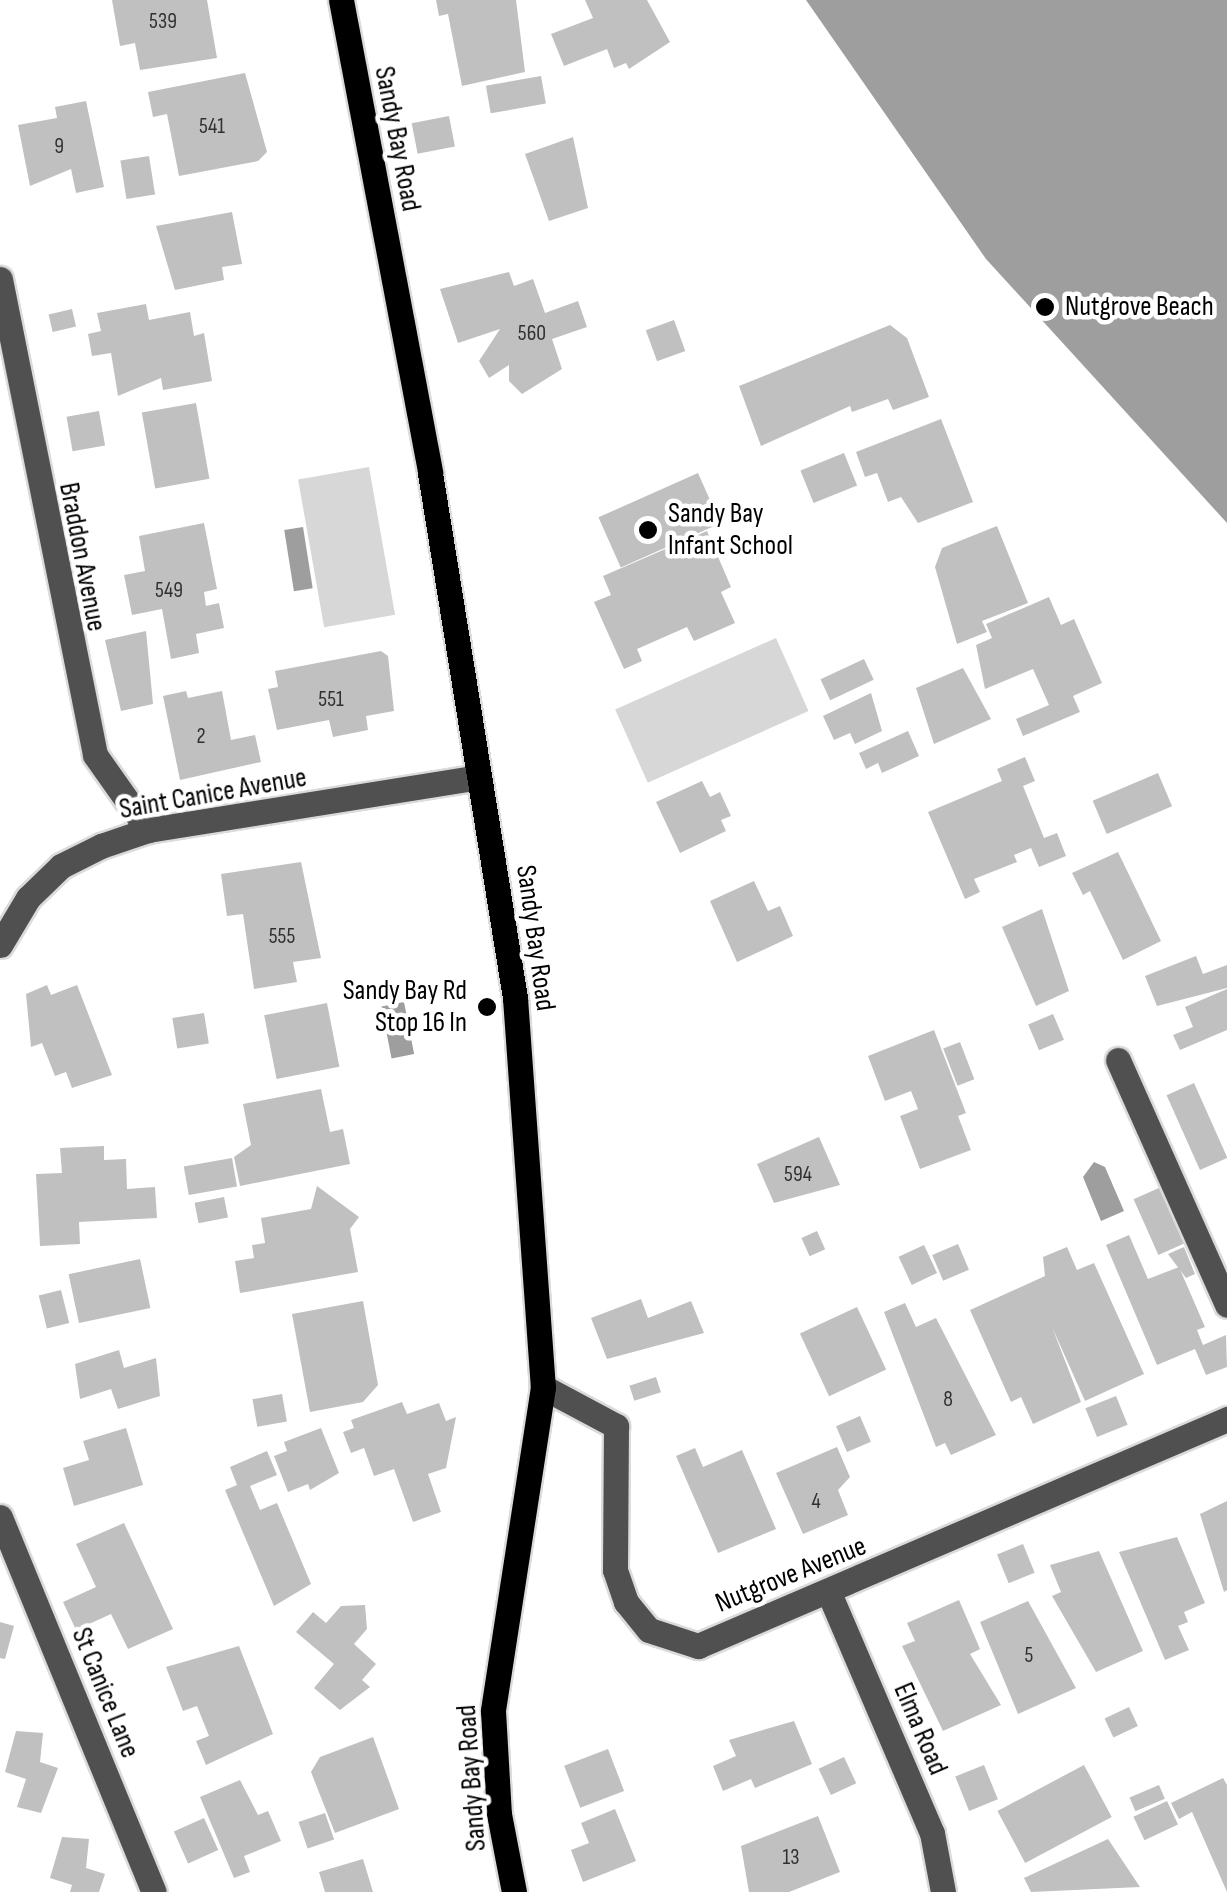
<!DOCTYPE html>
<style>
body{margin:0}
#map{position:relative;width:1227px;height:1892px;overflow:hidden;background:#fff;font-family:"Sofia Sans Condensed",sans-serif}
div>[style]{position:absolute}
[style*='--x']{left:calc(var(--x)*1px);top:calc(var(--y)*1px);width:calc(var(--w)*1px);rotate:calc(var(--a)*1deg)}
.green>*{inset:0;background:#d7d7d7;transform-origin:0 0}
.water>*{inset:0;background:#9e9e9e;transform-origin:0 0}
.building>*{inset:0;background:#c0c0c0;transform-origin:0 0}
.roads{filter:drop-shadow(2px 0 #dbdbdb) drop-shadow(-2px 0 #dbdbdb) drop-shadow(0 2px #dbdbdb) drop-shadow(0 -2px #dbdbdb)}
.minor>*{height:25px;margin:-12.5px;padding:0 12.5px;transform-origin:12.5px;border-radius:12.5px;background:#505050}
.major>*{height:25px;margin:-12.5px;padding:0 12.5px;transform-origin:12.5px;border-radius:12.5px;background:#000}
.dots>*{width:28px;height:28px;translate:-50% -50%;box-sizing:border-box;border:5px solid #fff;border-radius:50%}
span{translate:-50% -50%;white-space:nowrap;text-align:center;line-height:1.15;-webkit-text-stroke:9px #fff;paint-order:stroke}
.number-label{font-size:22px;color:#303030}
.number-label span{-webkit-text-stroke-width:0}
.street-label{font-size:28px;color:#000}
.poi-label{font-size:28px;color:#000}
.left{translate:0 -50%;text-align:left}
.right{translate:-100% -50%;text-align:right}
</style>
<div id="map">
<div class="green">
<i style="left:369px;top:467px;width:150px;height:72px;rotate:80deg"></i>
<i style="left:776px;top:638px;width:80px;height:176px;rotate:66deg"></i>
</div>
<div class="water">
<i style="clip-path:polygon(806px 0,1227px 0,1227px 523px,986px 259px)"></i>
<i style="left:303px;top:527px;width:62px;height:19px;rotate:81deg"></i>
<i style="left:404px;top:1002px;width:53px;height:23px;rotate:79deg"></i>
<i style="clip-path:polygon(1094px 1162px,1105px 1167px,1124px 1211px,1101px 1221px,1083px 1177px)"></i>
</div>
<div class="building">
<i style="clip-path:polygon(112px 0,207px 0,217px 58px,140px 70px,135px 43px,120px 46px)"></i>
<i style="clip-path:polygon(436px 0,516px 0,525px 72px,462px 86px,448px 14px,439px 16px)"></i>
<i style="clip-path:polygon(585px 0,647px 0,670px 42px,629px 69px,626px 63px,614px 68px,607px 49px,564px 66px,551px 34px,593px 18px)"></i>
<i style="clip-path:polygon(245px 73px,267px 152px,258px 161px,179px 176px,167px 114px,153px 117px,148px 92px)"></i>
<i style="left:541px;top:76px;width:28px;height:56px;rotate:80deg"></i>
<i style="clip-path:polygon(86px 101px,104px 187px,76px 193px,71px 169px,30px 186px,18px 125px,57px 118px,55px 107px)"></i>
<i style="left:449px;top:116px;width:31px;height:38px;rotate:79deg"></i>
<i style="clip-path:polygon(573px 137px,588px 208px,549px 221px,525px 154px)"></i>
<i style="left:149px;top:156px;width:39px;height:29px;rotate:81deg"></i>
<i style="clip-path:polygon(232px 212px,242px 264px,222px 267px,224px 280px,175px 290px,156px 226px)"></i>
<i style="clip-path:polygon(509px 272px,514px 286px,533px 279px,545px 313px,578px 301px,587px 327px,552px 339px,562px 369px,522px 394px,509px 381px,509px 365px,489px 378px,479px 361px,500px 329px,458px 343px,440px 289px)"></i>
<i style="clip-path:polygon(146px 304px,149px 320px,190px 312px,194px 336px,204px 333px,212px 381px,163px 390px,161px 378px,118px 396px,111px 353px,92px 356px,88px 334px,101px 331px,97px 313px)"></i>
<i style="left:72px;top:309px;width:18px;height:24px;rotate:77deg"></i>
<i style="left:674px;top:320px;width:33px;height:30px;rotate:70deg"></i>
<i style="clip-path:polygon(890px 325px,907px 338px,929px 397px,893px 410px,888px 399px,852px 412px,850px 406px,761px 446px,739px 386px)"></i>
<i style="left:196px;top:403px;width:77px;height:55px;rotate:80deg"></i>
<i style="left:99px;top:411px;width:35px;height:33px;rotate:80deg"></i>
<i style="clip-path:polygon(941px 419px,973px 502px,918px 523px,901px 497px,888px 502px,877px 473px,865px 477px,856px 452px)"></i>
<i style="left:844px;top:453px;width:35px;height:47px;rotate:68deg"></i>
<i style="left:698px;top:473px;width:55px;height:109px;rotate:66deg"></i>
<i style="clip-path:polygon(204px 523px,217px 589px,204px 592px,206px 606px,219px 603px,224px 628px,196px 634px,199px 653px,171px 659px,162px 609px,132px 615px,124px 575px,145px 571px,139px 536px)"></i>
<i style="clip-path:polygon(997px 526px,1028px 603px,982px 621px,987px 632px,957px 644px,935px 567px,942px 548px)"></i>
<i style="clip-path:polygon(707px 531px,731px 587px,721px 592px,735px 623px,694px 641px,687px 627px,637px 649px,642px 661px,624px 669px,594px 602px,611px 595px,603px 576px)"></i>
<i style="clip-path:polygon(1049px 597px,1061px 625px,1074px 619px,1102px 683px,1073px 696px,1080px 712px,1023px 736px,1016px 719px,1049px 705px,1033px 669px,985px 689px,976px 645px,992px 638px,986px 624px)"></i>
<i style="clip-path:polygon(146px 631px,153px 704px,121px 711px,105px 640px)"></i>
<i style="clip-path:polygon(381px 651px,388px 656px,394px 711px,366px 716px,368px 730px,333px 737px,329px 720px,277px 730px,268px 689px,278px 687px,275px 671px)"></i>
<i style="left:864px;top:659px;width:23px;height:48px;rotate:65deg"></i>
<i style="clip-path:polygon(963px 668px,991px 719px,934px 744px,916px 688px)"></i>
<i style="clip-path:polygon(186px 691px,188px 698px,222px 691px,231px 740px,255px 735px,261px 762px,180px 780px,163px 696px)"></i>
<i style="clip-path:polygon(871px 693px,882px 731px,855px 744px,850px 733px,834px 740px,823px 716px)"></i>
<i style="clip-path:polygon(908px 731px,919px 756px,882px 773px,878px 763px,866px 769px,859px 753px)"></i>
<i style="clip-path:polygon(1025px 757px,1035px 781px,1023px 786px,1044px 838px,1057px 833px,1066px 856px,1039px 867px,1031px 848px,1014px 855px,1017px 862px,974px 879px,980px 892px,965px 899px,928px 812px,1002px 781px,997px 769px)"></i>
<i style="left:1158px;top:773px;width:36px;height:71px;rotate:67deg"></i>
<i style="clip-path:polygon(702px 781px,710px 797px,720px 792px,731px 816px,721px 820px,726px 831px,680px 853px,656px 802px)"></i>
<i style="clip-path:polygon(1118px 852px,1161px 941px,1123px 960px,1090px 891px,1083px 895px,1072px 873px)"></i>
<i style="clip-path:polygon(301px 862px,321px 958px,293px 962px,297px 982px,254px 989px,243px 914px,227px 916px,221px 874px)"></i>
<i style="clip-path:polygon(754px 881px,768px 911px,780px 906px,793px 936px,737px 962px,710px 901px)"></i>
<i style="clip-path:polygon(1042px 909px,1069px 991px,1036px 1006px,1002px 927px)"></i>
<i style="clip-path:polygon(1196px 956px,1203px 974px,1227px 965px,1227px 988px,1157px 1006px,1145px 976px)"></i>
<i style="clip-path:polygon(47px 985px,51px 995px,77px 985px,112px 1075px,72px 1088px,66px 1072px,55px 1076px,42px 1043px,31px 1047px,26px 994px)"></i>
<i style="clip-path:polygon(1227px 989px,1227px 1030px,1180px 1050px,1173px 1035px,1193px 1027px,1185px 1007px)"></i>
<i style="left:327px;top:1003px;width:65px;height:64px;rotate:79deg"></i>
<i style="left:204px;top:1013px;width:31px;height:32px;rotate:81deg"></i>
<i style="left:1053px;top:1014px;width:28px;height:27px;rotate:67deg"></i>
<i style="clip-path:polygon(934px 1030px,966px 1113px,958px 1116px,971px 1150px,920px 1169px,900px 1116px,918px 1109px,911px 1091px,885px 1101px,868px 1056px)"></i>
<i style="left:960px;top:1042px;width:40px;height:18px;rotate:69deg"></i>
<i style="left:1194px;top:1083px;width:82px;height:30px;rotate:66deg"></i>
<i style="clip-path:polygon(321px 1089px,330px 1132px,343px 1129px,350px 1164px,240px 1186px,234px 1157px,251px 1145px,243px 1104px)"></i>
<i style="clip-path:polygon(819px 1137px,840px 1185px,774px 1203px,757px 1164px)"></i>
<i style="clip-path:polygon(104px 1146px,104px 1160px,126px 1159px,127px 1189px,155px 1187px,157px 1218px,79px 1222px,80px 1244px,40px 1246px,36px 1174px,62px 1173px,60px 1148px)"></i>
<i style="left:232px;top:1158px;width:29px;height:49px;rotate:80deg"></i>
<i style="clip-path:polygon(317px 1186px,359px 1217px,350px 1229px,358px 1272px,240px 1293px,235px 1261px,254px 1258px,252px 1245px,265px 1243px,261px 1218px,311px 1209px)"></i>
<i style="left:1161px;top:1187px;width:61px;height:30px;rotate:66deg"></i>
<i style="left:224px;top:1197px;width:21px;height:30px;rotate:79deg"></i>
<i style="left:817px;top:1231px;width:20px;height:17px;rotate:66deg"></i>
<i style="clip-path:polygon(1129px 1235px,1148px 1279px,1179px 1267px,1205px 1327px,1197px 1330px,1203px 1345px,1226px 1335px,1227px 1367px,1206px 1375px,1195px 1349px,1157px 1365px,1106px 1245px)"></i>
<i style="left:958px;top:1244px;width:28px;height:28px;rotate:67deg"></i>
<i style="left:924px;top:1245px;width:31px;height:28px;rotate:65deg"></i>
<i style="clip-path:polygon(1067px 1247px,1077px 1270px,1094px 1263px,1144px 1374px,1085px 1401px,1052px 1327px,1081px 1402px,1033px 1424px,1021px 1397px,1011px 1402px,970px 1310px,1045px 1276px,1043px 1257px)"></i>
<i style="clip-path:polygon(1184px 1247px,1195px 1274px,1186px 1278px,1168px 1254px)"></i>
<i style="left:140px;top:1259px;width:50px;height:73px;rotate:78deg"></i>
<i style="left:61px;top:1290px;width:34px;height:23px;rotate:76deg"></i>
<i style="clip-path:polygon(641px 1299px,648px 1318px,691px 1301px,704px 1333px,607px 1359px,591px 1318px)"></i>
<i style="clip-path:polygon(363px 1301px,378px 1385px,363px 1402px,310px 1412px,292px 1314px)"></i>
<i style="clip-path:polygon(905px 1303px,916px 1327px,936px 1318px,996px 1435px,951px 1455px,945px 1443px,936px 1447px,884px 1312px)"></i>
<i style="left:857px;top:1307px;width:69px;height:63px;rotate:65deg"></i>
<i style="clip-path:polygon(119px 1350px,124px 1368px,156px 1358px,160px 1396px,118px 1409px,111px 1389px,80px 1399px,75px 1364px)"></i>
<i style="left:656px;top:1377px;width:16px;height:28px;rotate:72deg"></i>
<i style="left:282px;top:1394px;width:28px;height:30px;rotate:80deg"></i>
<i style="left:1116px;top:1396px;width:31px;height:33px;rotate:68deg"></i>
<i style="clip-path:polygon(402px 1402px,407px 1414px,439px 1403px,446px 1421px,456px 1417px,446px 1468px,428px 1474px,441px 1512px,413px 1522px,394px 1469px,374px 1476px,364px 1448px,351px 1453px,343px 1432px,354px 1428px,351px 1420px)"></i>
<i style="left:860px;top:1416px;width:28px;height:26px;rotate:67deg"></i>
<i style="clip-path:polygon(126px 1428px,143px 1485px,74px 1506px,63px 1468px,89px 1460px,83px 1441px)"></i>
<i style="clip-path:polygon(321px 1428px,339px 1473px,310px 1490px,308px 1484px,288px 1492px,274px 1456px,287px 1451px,284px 1442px)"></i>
<i style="clip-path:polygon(837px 1447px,850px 1477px,838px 1490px,848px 1515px,803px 1534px,776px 1473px)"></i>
<i style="clip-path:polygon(695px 1448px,703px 1467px,742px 1450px,776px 1529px,718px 1553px,676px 1456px)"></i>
<i style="clip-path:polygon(267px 1451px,277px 1475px,250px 1486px,260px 1510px,277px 1503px,311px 1584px,274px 1606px,225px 1490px,237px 1485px,230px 1467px)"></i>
<i style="clip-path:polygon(1227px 1501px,1227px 1590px,1224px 1592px,1200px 1514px)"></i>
<i style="clip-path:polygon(124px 1523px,173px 1629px,128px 1649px,111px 1614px,76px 1630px,63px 1602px,96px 1587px,76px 1544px)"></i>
<i style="clip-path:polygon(1177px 1537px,1205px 1603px,1184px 1612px,1188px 1622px,1178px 1626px,1189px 1650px,1165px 1660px,1119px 1552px)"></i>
<i style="left:1023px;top:1544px;width:31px;height:28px;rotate:68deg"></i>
<i style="clip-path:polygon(1099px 1551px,1143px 1651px,1096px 1672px,1052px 1596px,1061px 1592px,1050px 1565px)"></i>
<i style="clip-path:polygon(959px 1600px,980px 1649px,970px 1654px,1001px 1705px,943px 1731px,902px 1646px,915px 1641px,907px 1623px)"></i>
<i style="clip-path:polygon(1028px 1601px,1076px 1688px,1018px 1714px,980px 1622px)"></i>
<i style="clip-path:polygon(365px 1605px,367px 1629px,354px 1644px,376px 1664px,362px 1680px,370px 1687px,340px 1710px,314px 1688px,334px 1664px,296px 1632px,313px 1612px,326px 1623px,341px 1606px)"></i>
<i style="clip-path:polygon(0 1622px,14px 1626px,5px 1659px,0 1658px)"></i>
<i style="clip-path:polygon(239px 1646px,273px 1734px,206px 1765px,196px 1741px,209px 1736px,197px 1706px,183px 1711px,166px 1667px)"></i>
<i style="left:1129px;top:1707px;width:21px;height:27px;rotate:65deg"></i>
<i style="clip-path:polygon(794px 1721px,812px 1764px,755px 1788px,751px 1779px,723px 1791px,713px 1766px,736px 1756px,729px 1740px)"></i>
<i style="clip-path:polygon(16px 1731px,43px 1733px,40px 1762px,58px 1768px,41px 1813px,17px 1807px,26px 1779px,5px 1772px)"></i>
<i style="clip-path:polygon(373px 1737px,399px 1809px,335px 1833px,311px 1772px,320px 1757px)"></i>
<i style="left:608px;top:1749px;width:45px;height:47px;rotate:69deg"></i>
<i style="left:844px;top:1757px;width:29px;height:28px;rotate:65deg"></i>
<i style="left:984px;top:1765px;width:37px;height:31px;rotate:68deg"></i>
<i style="left:1084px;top:1765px;width:59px;height:98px;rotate:62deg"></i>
<i style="clip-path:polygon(1223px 1778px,1227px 1785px,1227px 1892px,1192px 1812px,1179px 1819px,1171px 1803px)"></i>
<i style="clip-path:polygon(240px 1780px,258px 1815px,268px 1811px,281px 1841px,244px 1856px,250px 1872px,234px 1878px,200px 1797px)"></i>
<i style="left:1159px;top:1785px;width:15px;height:32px;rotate:67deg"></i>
<i style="left:1167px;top:1801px;width:26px;height:37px;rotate:65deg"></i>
<i style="clip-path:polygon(615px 1809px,636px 1861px,583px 1882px,571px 1850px,589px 1843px,581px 1823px)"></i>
<i style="left:325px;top:1813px;width:28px;height:28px;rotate:71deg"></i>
<i style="clip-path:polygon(818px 1816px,840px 1872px,789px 1892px,749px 1892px,741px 1846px)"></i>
<i style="left:204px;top:1818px;width:35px;height:33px;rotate:66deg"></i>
<i style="clip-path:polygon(62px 1837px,89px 1839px,86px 1868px,105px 1874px,99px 1892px,70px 1892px,72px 1885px,50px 1878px)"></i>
<i style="clip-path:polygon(1108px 1839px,1140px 1887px,1031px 1892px,1024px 1878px)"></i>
<i style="clip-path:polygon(363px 1859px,373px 1892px,325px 1892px,319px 1872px)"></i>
</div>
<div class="roads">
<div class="minor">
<i style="--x:0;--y:279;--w:485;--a:78.7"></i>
<i style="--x:95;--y:755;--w:92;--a:54.8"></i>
<i style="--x:0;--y:945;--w:55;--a:-59.2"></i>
<i style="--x:28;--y:898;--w:46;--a:-44.1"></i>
<i style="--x:61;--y:866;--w:45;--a:-26.6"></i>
<i style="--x:101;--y:846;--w:50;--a:-18.8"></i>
<i style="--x:148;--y:830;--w:335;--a:-9.1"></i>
<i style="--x:1118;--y:1060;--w:268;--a:66"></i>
<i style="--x:543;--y:1387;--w:83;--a:28.1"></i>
<i style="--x:616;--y:1426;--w:144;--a:90.4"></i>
<i style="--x:615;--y:1570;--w:34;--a:71"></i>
<i style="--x:626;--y:1602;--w:36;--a:51"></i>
<i style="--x:649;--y:1630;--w:52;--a:18.1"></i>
<i style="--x:698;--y:1646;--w:576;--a:-23.22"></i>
<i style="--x:0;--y:1517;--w:405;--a:67.7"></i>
<i style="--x:829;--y:1593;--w:261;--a:66.8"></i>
<i style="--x:932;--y:1833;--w:60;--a:79.4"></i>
</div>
<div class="major">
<i style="--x:341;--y:0;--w:481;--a:79.3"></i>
<i style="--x:430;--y:473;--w:532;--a:80.8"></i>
<i style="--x:515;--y:998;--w:390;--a:85.9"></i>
<i style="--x:543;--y:1387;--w:328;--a:98.8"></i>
<i style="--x:493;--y:1711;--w:103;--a:86.7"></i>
<i style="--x:499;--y:1814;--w:79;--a:79.1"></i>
</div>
</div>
<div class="dots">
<i style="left:1045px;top:307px;background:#000"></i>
<i style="left:648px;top:530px;background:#000"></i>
<i style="left:487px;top:1007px;background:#000"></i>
</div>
<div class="number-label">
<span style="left:163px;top:22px">539</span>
<span style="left:212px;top:127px">541</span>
<span style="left:59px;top:147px">9</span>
<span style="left:532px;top:334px">560</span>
<span style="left:169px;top:591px">549</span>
<span style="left:331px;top:700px">551</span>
<span style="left:201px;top:737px">2</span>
<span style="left:282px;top:937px">555</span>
<span style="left:798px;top:1175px">594</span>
<span style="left:948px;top:1400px">8</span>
<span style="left:816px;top:1502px">4</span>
<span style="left:1029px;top:1656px">5</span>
<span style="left:791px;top:1858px">13</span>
</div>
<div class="street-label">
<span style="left:397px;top:139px;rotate:79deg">Sandy Bay Road</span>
<span style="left:82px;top:557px;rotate:79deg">Braddon Avenue</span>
<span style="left:213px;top:794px;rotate:-10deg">Saint Canice Avenue</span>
<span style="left:535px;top:938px;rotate:82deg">Sandy Bay Road</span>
<span style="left:791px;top:1575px;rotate:-22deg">Nutgrove Avenue</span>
<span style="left:105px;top:1693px;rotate:68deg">St Canice Lane</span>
<span style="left:920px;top:1729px;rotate:67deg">Elma Road</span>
<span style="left:472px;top:1778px;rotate:-94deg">Sandy Bay Road</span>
</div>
<div class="poi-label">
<span class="left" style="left:1065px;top:307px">Nutgrove Beach</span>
<span class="left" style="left:668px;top:530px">Sandy Bay<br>Infant School</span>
<span class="right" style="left:467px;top:1007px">Sandy Bay Rd<br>Stop 16 In</span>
</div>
</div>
